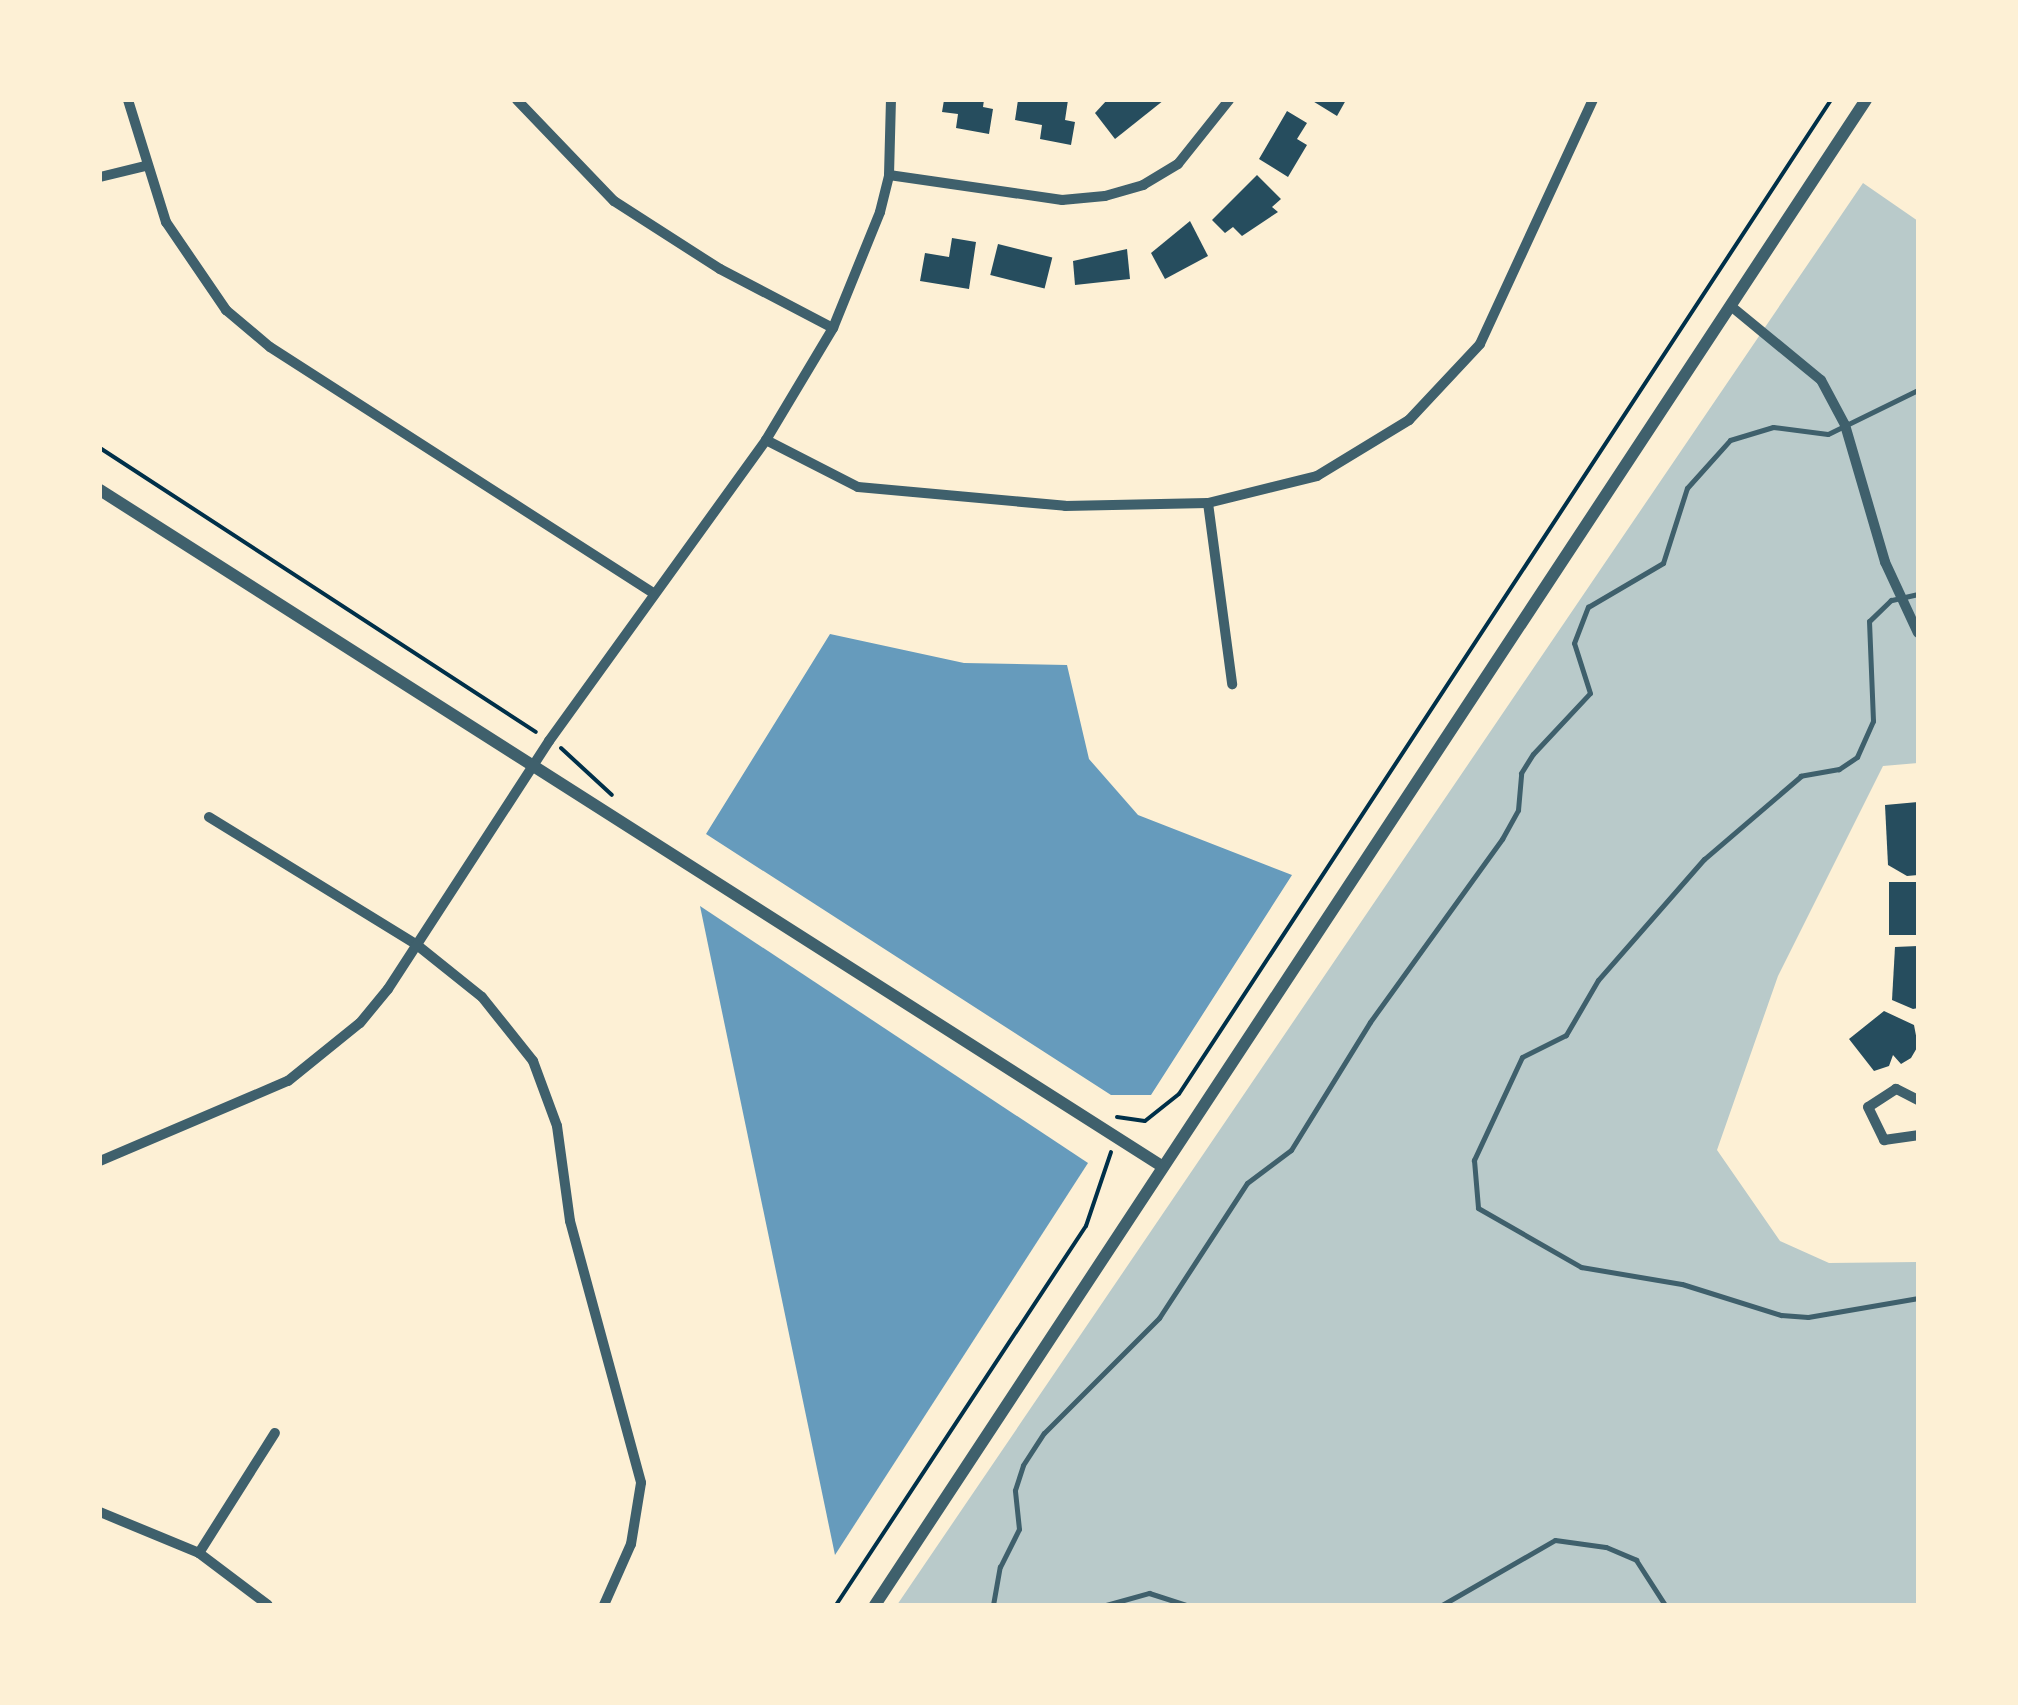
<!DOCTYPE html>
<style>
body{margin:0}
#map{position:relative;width:2018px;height:1705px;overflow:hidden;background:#fdf0d5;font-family:"Fira Sans",sans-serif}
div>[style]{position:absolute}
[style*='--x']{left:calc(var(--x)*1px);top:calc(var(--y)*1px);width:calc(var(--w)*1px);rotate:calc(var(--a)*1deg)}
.green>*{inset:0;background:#b9caca}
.water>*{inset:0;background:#669bbc}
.building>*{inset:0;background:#264d5e;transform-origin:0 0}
.path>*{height:4px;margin:-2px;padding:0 2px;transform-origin:2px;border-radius:2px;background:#003049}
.service>*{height:5px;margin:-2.5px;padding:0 2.5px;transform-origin:2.5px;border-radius:2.5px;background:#3f606c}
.minor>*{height:10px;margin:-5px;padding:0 5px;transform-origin:5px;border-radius:5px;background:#3f606c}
.tertiary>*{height:12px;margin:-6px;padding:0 6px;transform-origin:6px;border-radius:6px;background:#3f606c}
span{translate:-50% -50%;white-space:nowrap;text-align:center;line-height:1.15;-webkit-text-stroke:10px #fdf0d5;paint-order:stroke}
.frame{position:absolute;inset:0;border:102px solid #fdf0d5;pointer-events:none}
</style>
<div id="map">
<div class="green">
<i style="clip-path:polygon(1863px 183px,1918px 221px,1918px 763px,1883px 766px,1778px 976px,1717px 1150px,1780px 1241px,1829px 1263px,1918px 1262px,1918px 1605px,897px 1605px)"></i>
</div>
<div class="water">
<i style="clip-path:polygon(830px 634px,964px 663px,1067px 665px,1089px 759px,1138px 815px,1292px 875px,1151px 1095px,1111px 1095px,706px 834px)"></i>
<i style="clip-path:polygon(700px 906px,1088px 1163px,835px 1555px)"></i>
</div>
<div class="building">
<i style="clip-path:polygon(944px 100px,984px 100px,983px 107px,993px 109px,989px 134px,956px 128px,958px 114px,942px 112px)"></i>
<i style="clip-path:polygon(1018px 100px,1068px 100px,1065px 120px,1075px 122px,1071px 145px,1040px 139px,1042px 125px,1015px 120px)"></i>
<i style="clip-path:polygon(1107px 100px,1164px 100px,1115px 139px,1095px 113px)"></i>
<i style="clip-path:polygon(1311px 100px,1346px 100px,1337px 116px)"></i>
<i style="clip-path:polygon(1287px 111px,1307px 123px,1297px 139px,1307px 145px,1288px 177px,1259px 159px)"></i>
<i style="clip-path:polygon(1257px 175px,1281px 199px,1272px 207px,1278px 212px,1242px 236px,1233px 227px,1225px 233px,1212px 220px)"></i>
<i style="clip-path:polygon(1190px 221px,1208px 256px,1165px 279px,1151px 253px)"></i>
<i style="clip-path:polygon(952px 238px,976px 242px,969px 289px,920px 281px,925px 253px,949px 257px)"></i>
<i style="left:998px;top:244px;width:56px;height:32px;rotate:14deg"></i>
<i style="clip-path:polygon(1127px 249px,1130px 279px,1075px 285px,1073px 261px)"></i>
<i style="clip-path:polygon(1918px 802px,1918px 875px,1907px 876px,1888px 865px,1885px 805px)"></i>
<i style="left:1918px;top:882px;width:53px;height:29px;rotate:90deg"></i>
<i style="clip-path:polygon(1918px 946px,1918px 1008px,1913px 1009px,1892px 1000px,1895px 947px)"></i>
<i style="clip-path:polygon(1884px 1011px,1914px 1025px,1918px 1046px,1911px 1058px,1901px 1064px,1893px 1055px,1889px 1066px,1874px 1071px,1849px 1039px)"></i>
</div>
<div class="path">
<i style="--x:100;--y:448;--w:520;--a:33.08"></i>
<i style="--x:561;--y:748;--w:69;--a:42.7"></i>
<i style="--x:1117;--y:1117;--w:28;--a:8"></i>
<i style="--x:1145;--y:1121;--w:43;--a:-38.5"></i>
<i style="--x:1179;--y:1094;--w:1189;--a:-56.74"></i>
<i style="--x:836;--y:1605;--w:454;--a:-56.6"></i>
<i style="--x:1086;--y:1226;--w:78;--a:-71.3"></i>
</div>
<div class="service">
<i style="--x:1918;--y:594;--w:28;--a:167"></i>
<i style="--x:1891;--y:600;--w:30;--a:136"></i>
<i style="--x:1869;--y:621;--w:100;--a:87.7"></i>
<i style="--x:1873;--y:721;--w:39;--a:114"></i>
<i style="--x:1857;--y:757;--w:22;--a:146"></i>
<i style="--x:1839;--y:769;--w:39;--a:170"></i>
<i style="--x:1801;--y:776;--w:128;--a:139.4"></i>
<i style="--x:1704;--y:859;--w:161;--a:131.2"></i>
<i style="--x:1598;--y:980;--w:64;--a:120.2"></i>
<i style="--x:1566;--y:1035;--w:49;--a:153.4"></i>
<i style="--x:1522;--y:1057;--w:114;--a:115"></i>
<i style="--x:1474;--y:1160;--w:48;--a:85.2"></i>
<i style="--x:1478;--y:1208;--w:119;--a:29.8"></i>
<i style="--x:1581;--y:1267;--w:102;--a:9.6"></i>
<i style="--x:1682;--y:1284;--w:104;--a:17.4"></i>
<i style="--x:1781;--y:1315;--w:27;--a:4"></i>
<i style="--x:1808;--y:1317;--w:112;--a:-9.8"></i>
<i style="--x:993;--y:1605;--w:39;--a:-80"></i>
<i style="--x:1000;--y:1567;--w:42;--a:-63.4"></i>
<i style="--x:1019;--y:1529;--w:39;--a:-96"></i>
<i style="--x:1015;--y:1490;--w:26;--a:-72"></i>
<i style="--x:1023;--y:1465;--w:38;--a:-57"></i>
<i style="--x:1044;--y:1433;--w:163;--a:-45"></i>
<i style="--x:1159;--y:1318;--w:161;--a:-56.9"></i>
<i style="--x:1247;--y:1183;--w:55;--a:-36.9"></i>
<i style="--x:1291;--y:1150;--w:150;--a:-58.3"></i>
<i style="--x:1370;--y:1022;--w:226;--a:-54.2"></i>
<i style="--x:1502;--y:839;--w:33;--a:-61"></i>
<i style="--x:1518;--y:810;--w:37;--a:-85"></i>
<i style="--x:1521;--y:773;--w:22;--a:-58"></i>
<i style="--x:1533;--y:754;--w:83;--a:-46.9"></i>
<i style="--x:1590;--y:693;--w:52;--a:-107.7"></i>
<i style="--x:1574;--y:643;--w:39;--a:-69"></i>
<i style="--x:1588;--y:607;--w:87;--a:-30.4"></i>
<i style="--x:1663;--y:563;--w:79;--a:-72.3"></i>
<i style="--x:1687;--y:488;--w:64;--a:-48.1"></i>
<i style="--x:1730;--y:440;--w:45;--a:-16.8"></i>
<i style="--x:1773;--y:427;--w:55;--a:7.3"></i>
<i style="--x:1828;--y:434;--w:100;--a:-26.1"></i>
<i style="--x:1106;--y:1605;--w:45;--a:-15.6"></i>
<i style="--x:1149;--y:1593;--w:38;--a:18"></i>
<i style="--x:1442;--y:1605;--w:130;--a:-29.9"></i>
<i style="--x:1555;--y:1540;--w:51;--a:7.8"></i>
<i style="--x:1606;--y:1547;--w:33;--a:23"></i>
<i style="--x:1636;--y:1560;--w:54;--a:57.2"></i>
</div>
<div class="minor">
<i style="--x:128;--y:100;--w:128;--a:72.7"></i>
<i style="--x:166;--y:222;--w:107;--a:55.7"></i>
<i style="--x:226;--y:310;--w:57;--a:40.1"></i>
<i style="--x:270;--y:347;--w:454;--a:32.7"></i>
<i style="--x:517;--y:100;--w:140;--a:46.2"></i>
<i style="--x:614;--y:201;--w:126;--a:32.7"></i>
<i style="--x:720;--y:269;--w:127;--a:27.6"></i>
<i style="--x:889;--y:175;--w:175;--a:8.2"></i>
<i style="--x:1062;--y:200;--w:43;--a:-5.3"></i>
<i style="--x:1105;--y:196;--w:40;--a:-16"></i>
<i style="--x:1143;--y:185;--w:41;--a:-31"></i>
<i style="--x:1178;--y:164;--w:82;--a:-51.4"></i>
<i style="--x:100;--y:177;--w:46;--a:-13.7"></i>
<i style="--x:1732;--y:307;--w:115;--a:39.4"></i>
<i style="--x:1821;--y:380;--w:51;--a:61.9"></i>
<i style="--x:1845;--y:425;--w:143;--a:73.7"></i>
<i style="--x:1885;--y:562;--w:78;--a:65.1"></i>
<i style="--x:766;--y:440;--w:103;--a:27.1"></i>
<i style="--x:858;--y:487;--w:208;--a:5.2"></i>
<i style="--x:1065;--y:506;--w:143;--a:-1.2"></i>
<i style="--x:1208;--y:503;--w:112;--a:-13.9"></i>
<i style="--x:1317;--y:476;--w:108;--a:-31.3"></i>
<i style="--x:1409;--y:420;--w:104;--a:-46.9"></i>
<i style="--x:1480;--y:344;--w:269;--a:-65.2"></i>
<i style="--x:1208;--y:503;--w:183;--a:82.4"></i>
<i style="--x:209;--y:817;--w:244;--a:31.6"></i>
<i style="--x:417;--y:945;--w:83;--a:38.7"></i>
<i style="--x:482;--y:997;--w:82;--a:51.4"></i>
<i style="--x:533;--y:1061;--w:69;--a:69.7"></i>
<i style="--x:557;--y:1126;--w:96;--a:82.2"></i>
<i style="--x:570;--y:1221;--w:271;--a:74.8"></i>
<i style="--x:641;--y:1483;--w:62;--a:99.3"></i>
<i style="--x:631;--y:1544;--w:67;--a:113.9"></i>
<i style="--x:1918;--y:1100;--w:25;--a:-153"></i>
<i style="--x:1896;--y:1089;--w:33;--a:147"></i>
<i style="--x:1868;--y:1107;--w:37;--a:64"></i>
<i style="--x:1884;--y:1140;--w:34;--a:-8"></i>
<i style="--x:100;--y:1161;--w:204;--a:-23.1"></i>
<i style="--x:288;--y:1081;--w:92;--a:-38.9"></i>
<i style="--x:360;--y:1023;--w:44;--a:-50.5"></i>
<i style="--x:388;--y:989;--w:296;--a:-57"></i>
<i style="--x:549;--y:741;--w:371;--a:-54.2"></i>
<i style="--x:766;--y:440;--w:131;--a:-59.1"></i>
<i style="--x:833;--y:328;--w:125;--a:-67.9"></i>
<i style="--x:880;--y:212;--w:38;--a:-76"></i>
<i style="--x:889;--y:175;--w:75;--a:-88.5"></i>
<i style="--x:100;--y:1512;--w:107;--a:22.5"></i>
<i style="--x:199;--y:1553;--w:86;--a:37"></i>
<i style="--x:199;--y:1553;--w:142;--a:-57.7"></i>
</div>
<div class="tertiary">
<i style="--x:100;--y:490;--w:1260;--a:32.49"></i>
<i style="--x:875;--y:1605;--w:1802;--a:-56.64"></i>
</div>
<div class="frame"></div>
</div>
